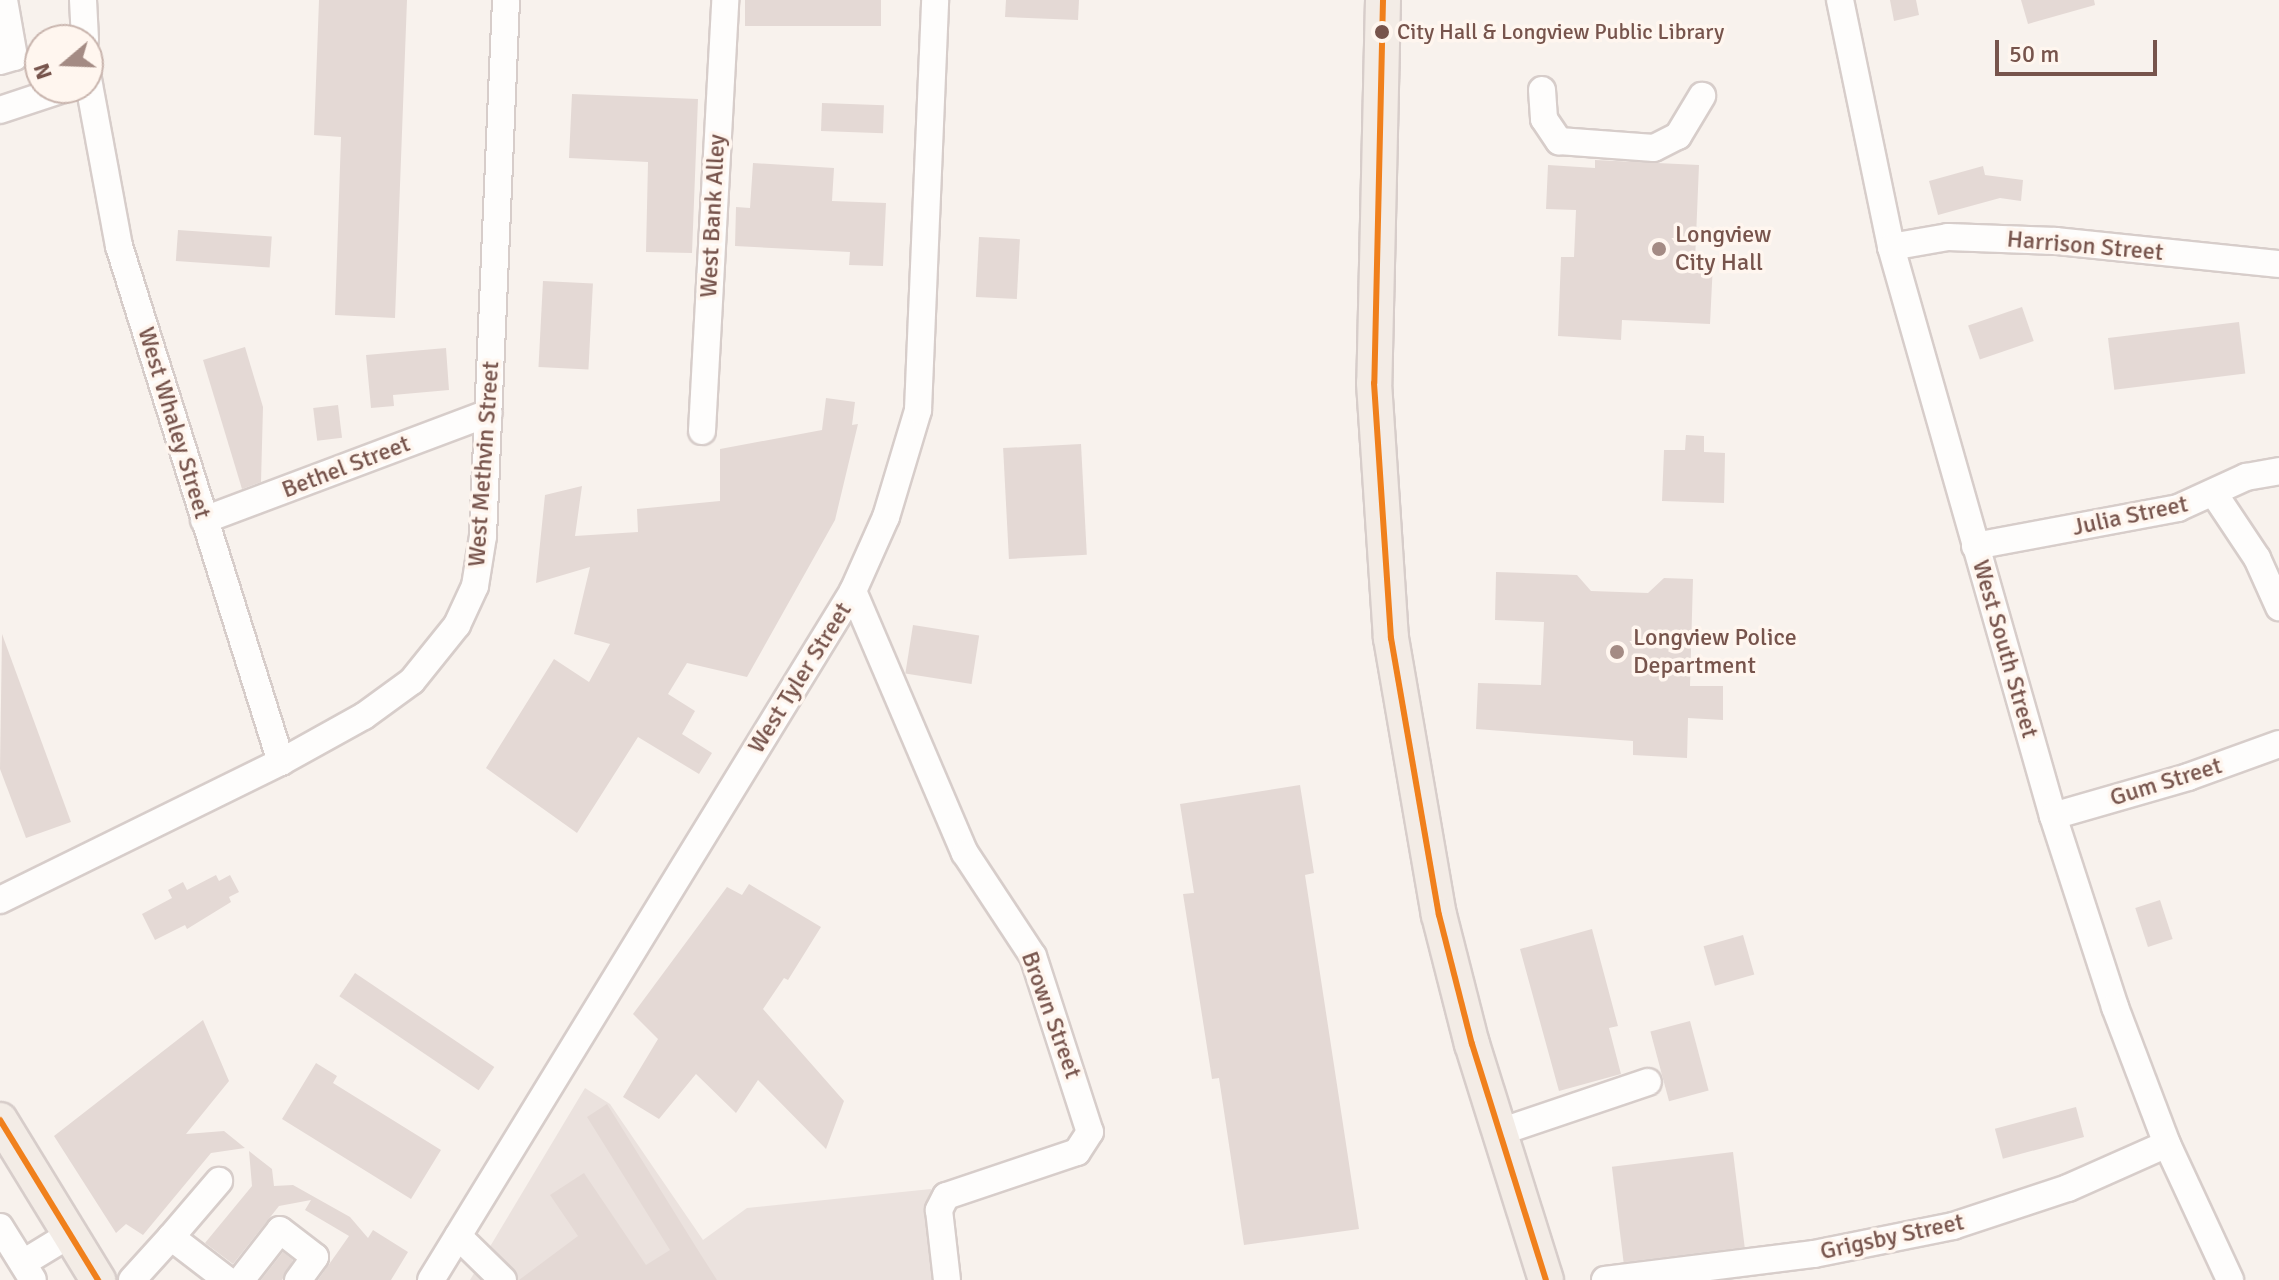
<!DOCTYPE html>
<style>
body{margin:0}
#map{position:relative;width:2279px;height:1280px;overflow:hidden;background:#f8f2ed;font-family:Signika,sans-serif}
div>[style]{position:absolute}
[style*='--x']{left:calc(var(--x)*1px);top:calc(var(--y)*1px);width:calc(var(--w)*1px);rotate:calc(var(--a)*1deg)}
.industrial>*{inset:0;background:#ebe2de}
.building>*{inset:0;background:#e4d9d5;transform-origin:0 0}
.roads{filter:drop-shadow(2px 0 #d7cdca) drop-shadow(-2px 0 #d7cdca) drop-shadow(0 2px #d7cdca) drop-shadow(0 -2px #d7cdca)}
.minor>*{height:26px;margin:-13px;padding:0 13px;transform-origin:13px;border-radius:13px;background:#fefdfc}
.major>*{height:34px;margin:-17px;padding:0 17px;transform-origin:17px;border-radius:17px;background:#f3ece6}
.bus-1>*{height:6px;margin:-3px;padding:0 3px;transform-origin:3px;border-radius:3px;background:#f0801c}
.dots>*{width:22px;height:22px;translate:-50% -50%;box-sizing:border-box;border:4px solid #fff6ef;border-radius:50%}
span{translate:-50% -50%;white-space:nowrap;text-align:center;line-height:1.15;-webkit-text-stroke:7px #fff6ef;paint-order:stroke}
.bus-label{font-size:22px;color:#77544c}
.left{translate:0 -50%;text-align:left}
.street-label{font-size:24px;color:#77544c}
.poi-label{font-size:24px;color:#77544c}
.north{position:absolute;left:24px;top:24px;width:80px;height:80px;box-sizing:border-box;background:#fff6ef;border:2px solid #c9b5ae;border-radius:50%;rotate:251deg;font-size:22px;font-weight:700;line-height:32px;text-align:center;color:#77544c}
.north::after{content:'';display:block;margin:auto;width:28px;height:36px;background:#a48b84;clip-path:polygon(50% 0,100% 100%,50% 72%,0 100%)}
.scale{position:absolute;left:1995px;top:40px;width:162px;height:36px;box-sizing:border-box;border:4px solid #77544c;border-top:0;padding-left:10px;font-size:24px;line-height:28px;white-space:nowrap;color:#77544c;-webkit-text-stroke:6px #fff6ef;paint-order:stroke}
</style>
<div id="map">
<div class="industrial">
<i style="clip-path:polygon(585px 1088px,610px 1104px,703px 1240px,747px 1208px,931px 1189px,932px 1280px,470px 1280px)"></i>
</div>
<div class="building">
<i style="clip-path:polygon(319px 0,407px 0,395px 318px,335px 315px,341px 137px,314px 135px)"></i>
<i style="left:745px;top:0;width:136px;height:26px"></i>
<i style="clip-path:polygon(1006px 0,1079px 0,1078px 20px,1005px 17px)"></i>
<i style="clip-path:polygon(1890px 0,1916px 0,1919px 15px,1894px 21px)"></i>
<i style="clip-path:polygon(2021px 0,2094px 0,2095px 5px,2028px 24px)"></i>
<i style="clip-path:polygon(572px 94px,698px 99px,692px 253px,646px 252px,648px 162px,569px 158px)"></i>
<i style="left:822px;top:103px;width:62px;height:28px;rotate:2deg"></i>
<i style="clip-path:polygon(1595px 160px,1699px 165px,1695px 262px,1713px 263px,1710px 324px,1622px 320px,1621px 340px,1558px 336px,1561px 257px,1574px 257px,1576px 210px,1546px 209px,1548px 165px,1595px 168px)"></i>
<i style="clip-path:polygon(753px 163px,834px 168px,832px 201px,886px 203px,883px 266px,849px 265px,850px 252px,735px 246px,736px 207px,750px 208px)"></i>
<i style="clip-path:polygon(1983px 166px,1985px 175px,2023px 180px,2021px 201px,2000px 198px,1938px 215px,1929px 181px)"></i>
<i style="left:178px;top:230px;width:94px;height:31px;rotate:4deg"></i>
<i style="left:979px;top:237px;width:41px;height:60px;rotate:3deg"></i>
<i style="left:543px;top:281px;width:50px;height:86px;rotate:3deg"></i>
<i style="left:2022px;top:307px;width:36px;height:57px;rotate:71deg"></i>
<i style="left:2239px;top:322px;width:52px;height:132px;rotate:83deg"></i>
<i style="clip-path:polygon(245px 347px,263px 407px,261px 482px,242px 489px,203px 360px)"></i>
<i style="clip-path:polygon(446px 348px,449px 390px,393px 395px,394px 406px,371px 408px,366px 355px)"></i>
<i style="clip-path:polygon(826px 398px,855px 402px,852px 425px,858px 424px,835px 520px,747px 677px,687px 663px,668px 694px,695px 711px,682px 734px,712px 753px,699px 774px,638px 737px,577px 833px,486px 768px,554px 659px,589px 682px,610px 644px,574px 634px,590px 567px,536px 583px,545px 495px,582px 486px,575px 536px,638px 532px,637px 509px,720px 501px,720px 449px,822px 430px)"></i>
<i style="left:338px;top:405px;width:33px;height:25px;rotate:83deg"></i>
<i style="clip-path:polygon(1686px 435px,1704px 436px,1704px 452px,1725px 453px,1724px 503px,1662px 501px,1664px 450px,1685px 450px)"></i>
<i style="left:1081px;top:444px;width:111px;height:78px;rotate:87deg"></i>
<i style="clip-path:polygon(1496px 572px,1577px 575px,1591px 591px,1648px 593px,1664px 578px,1693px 579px,1690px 686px,1723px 686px,1723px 720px,1688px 718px,1687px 758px,1633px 755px,1633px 741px,1476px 729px,1478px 683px,1541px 685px,1544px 622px,1495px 620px)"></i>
<i style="left:913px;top:625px;width:67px;height:49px;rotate:9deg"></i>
<i style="clip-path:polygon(2px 634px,71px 822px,26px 838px,0 769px)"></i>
<i style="clip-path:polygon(1300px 785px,1314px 873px,1305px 875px,1359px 1229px,1244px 1245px,1219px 1078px,1212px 1079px,1183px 894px,1194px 893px,1180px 804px)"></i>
<i style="clip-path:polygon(216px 875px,219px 881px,230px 875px,239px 892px,229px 897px,231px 902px,187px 929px,185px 925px,155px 940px,142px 914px,172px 898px,168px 890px,183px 882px,187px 890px)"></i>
<i style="clip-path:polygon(749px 884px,821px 927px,788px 980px,784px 978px,763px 1009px,844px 1101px,826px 1149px,758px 1080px,736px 1113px,696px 1074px,659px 1119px,623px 1097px,658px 1039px,633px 1014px,727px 887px,742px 895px)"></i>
<i style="left:2160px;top:900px;width:41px;height:26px;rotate:72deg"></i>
<i style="clip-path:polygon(1592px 929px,1618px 1026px,1609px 1028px,1621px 1074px,1559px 1091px,1520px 949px)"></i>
<i style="left:1743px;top:935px;width:41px;height:41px;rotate:74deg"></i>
<i style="left:355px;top:973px;width:168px;height:28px;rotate:34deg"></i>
<i style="clip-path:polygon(203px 1020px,229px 1081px,186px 1134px,224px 1131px,245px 1148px,211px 1153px,143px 1235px,126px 1224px,116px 1233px,54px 1136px)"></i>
<i style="left:1690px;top:1021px;width:72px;height:41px;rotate:75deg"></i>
<i style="clip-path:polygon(316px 1063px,337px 1076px,333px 1083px,441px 1150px,411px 1199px,282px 1119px)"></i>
<i style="clip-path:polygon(607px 1104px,696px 1247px,717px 1280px,519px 1280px,578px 1236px,550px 1195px,584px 1173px,646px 1265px,670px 1250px,587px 1117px)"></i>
<i style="left:2076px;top:1107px;width:31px;height:84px;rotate:75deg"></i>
<i style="clip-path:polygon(249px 1151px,272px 1169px,274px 1186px,293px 1185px,350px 1217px,368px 1238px,373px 1230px,408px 1252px,391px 1280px,318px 1280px,349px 1236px,305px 1210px,311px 1200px,279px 1206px,233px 1264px,205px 1243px,252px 1186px)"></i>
<i style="left:1733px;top:1152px;width:96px;height:122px;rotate:83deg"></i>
<i style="clip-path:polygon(283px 1252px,293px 1260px,282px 1280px,261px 1280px)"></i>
</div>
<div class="roads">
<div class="minor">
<i style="--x:83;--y:0;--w:40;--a:87.1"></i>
<i style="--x:1840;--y:0;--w:252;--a:78.3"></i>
<i style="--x:1891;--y:247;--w:592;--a:74.11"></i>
<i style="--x:2053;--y:816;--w:201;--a:72"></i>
<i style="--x:2115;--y:1007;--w:147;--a:69.2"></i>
<i style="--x:2167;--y:1144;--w:150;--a:65.1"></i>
<i style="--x:0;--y:61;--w:15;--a:-16"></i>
<i style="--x:14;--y:57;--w:58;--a:-100"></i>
<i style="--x:88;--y:79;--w:170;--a:79.5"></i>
<i style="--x:119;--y:246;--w:541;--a:72.57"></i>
<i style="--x:1542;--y:90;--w:29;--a:86"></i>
<i style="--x:1544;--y:119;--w:27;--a:56"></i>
<i style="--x:1559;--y:141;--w:95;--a:4.2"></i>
<i style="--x:1654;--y:148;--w:27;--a:-27"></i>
<i style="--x:1678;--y:136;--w:47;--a:-59"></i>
<i style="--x:0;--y:110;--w:70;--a:-18.4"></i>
<i style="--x:1891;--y:247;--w:58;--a:-10"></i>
<i style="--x:1948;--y:237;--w:108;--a:2.1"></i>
<i style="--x:2056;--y:241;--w:224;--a:5.9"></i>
<i style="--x:702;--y:431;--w:432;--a:-86.9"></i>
<i style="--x:2215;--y:495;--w:76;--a:56.3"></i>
<i style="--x:2257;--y:558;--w:54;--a:65.8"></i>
<i style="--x:204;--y:520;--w:304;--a:-20.6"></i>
<i style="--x:1975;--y:546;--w:207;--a:-10.6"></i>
<i style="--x:2178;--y:508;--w:75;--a:-24.5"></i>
<i style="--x:2246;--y:477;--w:34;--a:-10"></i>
<i style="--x:853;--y:591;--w:285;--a:66.9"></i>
<i style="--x:965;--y:853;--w:123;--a:56.6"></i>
<i style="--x:1033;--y:956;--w:185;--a:72.1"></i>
<i style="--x:1090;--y:1132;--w:24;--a:123"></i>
<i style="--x:1077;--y:1152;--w:138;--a:161.4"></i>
<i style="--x:946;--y:1196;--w:16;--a:117"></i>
<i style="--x:939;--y:1210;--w:70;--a:83.5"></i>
<i style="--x:2053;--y:816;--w:141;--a:-16.1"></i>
<i style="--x:2188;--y:777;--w:97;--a:-19.9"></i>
<i style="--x:0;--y:900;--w:313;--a:-26.2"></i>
<i style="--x:281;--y:762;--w:95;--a:-29"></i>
<i style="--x:364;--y:716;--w:59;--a:-36.1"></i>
<i style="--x:412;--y:681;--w:72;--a:-51.2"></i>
<i style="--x:457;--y:625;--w:43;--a:-65.2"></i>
<i style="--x:475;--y:586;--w:51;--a:-80.9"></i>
<i style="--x:483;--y:536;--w:536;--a:-87.54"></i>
<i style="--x:1500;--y:1132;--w:156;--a:-18.7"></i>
<i style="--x:0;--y:1227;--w:62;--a:58.1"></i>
<i style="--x:458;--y:1236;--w:63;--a:44.4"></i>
<i style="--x:171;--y:1237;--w:74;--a:-49.4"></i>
<i style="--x:23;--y:1263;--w:54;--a:-31.3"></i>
<i style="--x:132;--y:1280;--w:58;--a:-47.8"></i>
<i style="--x:171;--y:1237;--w:71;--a:37.5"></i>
<i style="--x:241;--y:1280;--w:63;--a:-52"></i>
<i style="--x:280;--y:1230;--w:44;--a:37.6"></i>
<i style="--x:315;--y:1257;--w:29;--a:126"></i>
<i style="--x:431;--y:1280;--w:808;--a:-58.51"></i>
<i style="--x:853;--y:591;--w:81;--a:-66"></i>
<i style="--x:886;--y:517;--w:112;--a:-73.3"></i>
<i style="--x:918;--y:410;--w:410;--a:-87.6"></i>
<i style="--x:1605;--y:1280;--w:211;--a:-7.1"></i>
<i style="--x:1814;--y:1254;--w:142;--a:-11.4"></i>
<i style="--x:1953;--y:1226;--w:121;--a:-18.3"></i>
<i style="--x:2068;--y:1188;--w:108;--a:-24"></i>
</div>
<div class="major">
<i style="--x:1383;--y:0;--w:383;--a:91.3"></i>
<i style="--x:1374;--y:383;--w:256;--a:86.2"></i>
<i style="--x:1391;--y:638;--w:281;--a:80.2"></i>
<i style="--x:1439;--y:915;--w:133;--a:75.7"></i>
<i style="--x:1472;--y:1044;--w:247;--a:72.6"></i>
<i style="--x:0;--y:1120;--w:188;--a:58.5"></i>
</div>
</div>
<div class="bus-1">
<i style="--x:1383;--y:0;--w:383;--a:91.3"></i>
<i style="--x:1374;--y:383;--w:256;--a:86.2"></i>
<i style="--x:1391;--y:638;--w:281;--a:80.2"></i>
<i style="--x:1439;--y:915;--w:133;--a:75.7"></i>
<i style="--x:1472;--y:1044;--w:247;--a:72.6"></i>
<i style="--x:0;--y:1120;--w:188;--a:58.5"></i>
</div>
<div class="dots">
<i style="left:1382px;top:32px;background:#77544c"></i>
<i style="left:1659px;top:249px;background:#a48b84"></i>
<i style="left:1617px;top:652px;background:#a48b84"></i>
</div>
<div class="bus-label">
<span class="left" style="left:1397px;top:32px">City Hall &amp; Longview Public Library</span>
</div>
<div class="street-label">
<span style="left:713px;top:216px;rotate:-87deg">West Bank Alley</span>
<span style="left:2085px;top:246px;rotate:5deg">Harrison Street</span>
<span style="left:174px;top:423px;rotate:73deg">West Whaley Street</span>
<span style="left:484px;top:464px;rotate:-86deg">West Methvin Street</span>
<span style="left:346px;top:467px;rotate:-21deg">Bethel Street</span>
<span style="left:2130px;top:516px;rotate:-12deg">Julia Street</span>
<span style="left:2005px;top:649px;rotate:74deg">West South Street</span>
<span style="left:800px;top:678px;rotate:-58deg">West Tyler Street</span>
<span style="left:2166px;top:782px;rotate:-17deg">Gum Street</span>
<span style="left:1051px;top:1015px;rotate:70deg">Brown Street</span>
<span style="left:1892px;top:1237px;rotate:-12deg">Grigsby Street</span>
</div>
<div class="poi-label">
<span class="left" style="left:1675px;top:249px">Longview<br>City Hall</span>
<span class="left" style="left:1633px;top:652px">Longview Police<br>Department</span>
</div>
<div class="north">N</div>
<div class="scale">50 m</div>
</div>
